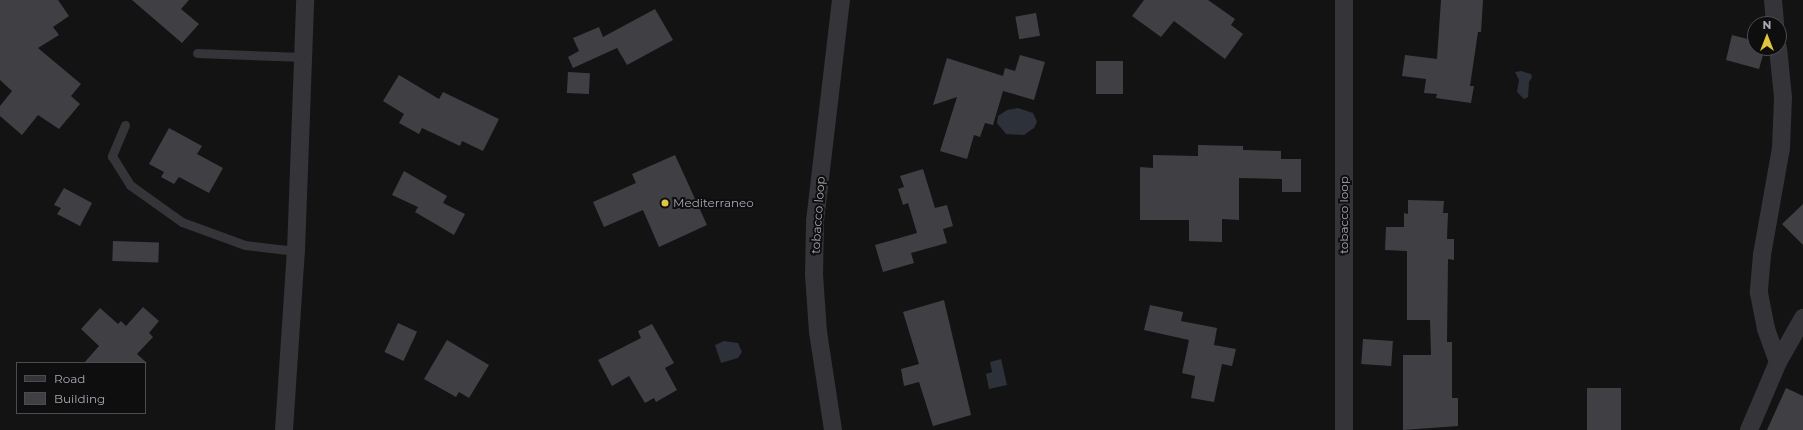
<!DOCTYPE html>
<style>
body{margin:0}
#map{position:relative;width:1803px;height:430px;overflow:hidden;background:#131314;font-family:Montserrat,sans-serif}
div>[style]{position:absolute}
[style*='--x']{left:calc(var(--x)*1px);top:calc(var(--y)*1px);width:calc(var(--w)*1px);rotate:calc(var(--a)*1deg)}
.water>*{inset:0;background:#2d3139}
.building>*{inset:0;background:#404044;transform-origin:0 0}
.service>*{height:9px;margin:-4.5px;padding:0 4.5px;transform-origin:4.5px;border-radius:4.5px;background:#343439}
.minor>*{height:18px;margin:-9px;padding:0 9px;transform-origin:9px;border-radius:9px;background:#343439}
.dots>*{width:11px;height:11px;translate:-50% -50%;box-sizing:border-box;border:2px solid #0e0e0f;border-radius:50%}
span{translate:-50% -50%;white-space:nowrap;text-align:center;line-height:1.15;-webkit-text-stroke:4px #0e0e0f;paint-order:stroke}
.poi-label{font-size:12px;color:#a6a8b4}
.left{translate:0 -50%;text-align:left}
.street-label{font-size:12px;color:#a6a8b4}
.legend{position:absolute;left:16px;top:362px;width:130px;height:52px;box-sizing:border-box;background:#0e0e0f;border:1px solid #4b4c51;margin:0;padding:5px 7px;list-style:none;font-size:12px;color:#a6a8b4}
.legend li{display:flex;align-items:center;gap:8px;height:20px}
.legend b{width:20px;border:1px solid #4b4c51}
.north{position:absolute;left:1747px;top:16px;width:40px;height:40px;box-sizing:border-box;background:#0e0e0f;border:1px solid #4b4c51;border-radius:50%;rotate:0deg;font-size:11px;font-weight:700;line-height:16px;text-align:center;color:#a6a8b4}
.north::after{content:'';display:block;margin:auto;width:14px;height:18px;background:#e0c63f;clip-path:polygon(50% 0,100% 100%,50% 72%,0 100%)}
</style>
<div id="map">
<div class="water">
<i style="clip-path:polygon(1521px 71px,1531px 74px,1532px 77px,1529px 82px,1528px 97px,1524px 99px,1517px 92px,1519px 80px,1515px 72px)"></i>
<i style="clip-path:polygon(1018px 108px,1033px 113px,1037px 122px,1034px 128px,1024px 135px,1006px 134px,997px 123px,998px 116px,1007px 110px)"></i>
<i style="clip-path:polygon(724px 341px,738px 343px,742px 352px,738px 358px,721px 363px,715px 345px)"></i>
<i style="clip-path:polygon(1001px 359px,1007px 385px,989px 389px,986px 374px,992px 372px,990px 362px)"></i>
</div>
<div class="building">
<i style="clip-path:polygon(0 0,58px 0,69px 16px,53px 27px,59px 35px,38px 48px,81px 84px,71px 96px,80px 104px,59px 129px,38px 115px,22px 135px,0 116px,0 106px,12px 91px,0 80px)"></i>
<i style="clip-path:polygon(132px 0,189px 0,181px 9px,199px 24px,182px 43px)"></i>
<i style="clip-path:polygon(1144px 0,1208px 0,1235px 19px,1231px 25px,1243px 34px,1225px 59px,1174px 21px,1161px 37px,1132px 16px)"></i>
<i style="clip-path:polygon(1441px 0,1483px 0,1481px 32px,1478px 32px,1470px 86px,1474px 86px,1471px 103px,1436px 98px,1437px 94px,1424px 93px,1426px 79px,1402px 76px,1405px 55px,1437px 59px)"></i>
<i style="clip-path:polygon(655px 9px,673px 40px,627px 65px,617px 48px,573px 68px,568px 57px,579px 51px,573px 38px,599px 27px,603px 37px)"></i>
<i style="left:1036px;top:13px;width:23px;height:21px;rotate:80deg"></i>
<i style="clip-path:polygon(1732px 35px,1755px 41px,1755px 48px,1765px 48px,1759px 69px,1726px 60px)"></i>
<i style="clip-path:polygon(1020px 55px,1045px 62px,1034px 100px,1003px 91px,993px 125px,985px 123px,980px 137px,974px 135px,967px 159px,940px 151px,957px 97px,933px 105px,947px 58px,1003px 76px,1005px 68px,1015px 71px)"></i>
<i style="left:1096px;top:61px;width:27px;height:33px"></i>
<i style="left:568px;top:72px;width:22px;height:21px;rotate:3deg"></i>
<i style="clip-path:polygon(399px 75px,439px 99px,443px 92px,499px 119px,483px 151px,462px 141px,460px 146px,422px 128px,419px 134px,399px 123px,404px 114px,383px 101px)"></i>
<i style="clip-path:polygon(169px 128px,202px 146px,197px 154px,223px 168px,209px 193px,179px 177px,174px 184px,161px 177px,164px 172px,149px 164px)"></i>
<i style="clip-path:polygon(1198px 145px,1243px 146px,1243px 150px,1281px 151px,1281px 159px,1301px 159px,1301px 192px,1282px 192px,1282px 179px,1239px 178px,1239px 220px,1222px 219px,1222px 242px,1189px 241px,1189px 220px,1140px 220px,1140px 167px,1153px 168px,1153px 155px,1198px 156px)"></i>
<i style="clip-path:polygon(675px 155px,707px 225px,659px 247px,643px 210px,604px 227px,593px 202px,636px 183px,632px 174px)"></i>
<i style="clip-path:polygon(923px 169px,935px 208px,947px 205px,953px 226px,943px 229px,947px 243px,911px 253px,914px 263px,883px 272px,875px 245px,917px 233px,908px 203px,903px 205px,898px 189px,904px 187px,900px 176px)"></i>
<i style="clip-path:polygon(404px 171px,447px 196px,443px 203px,465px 214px,454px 235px,415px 212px,418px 207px,392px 195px)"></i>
<i style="clip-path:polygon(64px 188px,92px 203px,80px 226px,57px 214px,61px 208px,54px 205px)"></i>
<i style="clip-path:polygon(1408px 200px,1444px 201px,1443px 213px,1448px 213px,1447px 239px,1454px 239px,1454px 260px,1448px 259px,1447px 342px,1452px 342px,1452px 398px,1458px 398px,1458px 426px,1403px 430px,1403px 355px,1431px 355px,1430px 320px,1407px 320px,1407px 251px,1385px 250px,1386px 227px,1404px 227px,1404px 213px,1408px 214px)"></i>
<i style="clip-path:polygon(1803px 204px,1803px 245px,1782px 224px)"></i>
<i style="left:113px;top:241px;width:46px;height:20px;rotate:2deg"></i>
<i style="clip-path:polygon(944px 300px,971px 415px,933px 426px,919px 382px,904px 386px,901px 369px,919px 364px,903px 312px)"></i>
<i style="clip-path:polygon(1150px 305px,1183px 312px,1181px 321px,1217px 328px,1214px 345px,1236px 349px,1232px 366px,1222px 364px,1214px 402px,1191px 398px,1195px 376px,1182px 373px,1189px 340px,1144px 330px)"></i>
<i style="clip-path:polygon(143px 307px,159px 321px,149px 333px,153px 337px,137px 354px,147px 363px,84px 363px,99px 346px,81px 329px,100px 308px,118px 324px,121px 321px,126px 326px)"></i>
<i style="left:398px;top:323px;width:21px;height:32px;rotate:25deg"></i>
<i style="clip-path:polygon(652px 324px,674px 363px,665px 368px,677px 390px,656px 402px,654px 398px,645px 403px,629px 376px,612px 386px,598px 360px,641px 338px,638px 331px)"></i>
<i style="left:1363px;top:339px;width:30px;height:25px;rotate:4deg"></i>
<i style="clip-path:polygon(447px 340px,489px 365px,469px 398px,459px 392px,456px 397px,424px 379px)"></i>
<i style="left:1587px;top:388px;width:34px;height:42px"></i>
<i style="clip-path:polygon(1786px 388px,1803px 396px,1803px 430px,1767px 430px)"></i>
</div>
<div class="service">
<i style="--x:197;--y:53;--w:106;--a:2.2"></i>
<i style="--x:125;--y:125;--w:34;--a:113"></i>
<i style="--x:112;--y:156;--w:34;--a:58"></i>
<i style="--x:130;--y:185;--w:64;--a:35.4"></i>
<i style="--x:182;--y:222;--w:67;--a:20.1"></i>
<i style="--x:245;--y:245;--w:51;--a:6.7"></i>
</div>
<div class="minor">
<i style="--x:1773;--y:0;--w:24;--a:85"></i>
<i style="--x:1778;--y:48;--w:49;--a:84.2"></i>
<i style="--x:1783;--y:97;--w:51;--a:92.2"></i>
<i style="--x:1781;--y:148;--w:109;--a:100.1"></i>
<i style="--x:1762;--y:255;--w:38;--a:95"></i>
<i style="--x:1759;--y:293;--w:37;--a:79"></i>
<i style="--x:1766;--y:329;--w:35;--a:70"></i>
<i style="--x:284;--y:430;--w:179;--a:-86.2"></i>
<i style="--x:296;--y:251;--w:251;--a:-87.9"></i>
<i style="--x:833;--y:430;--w:99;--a:-98.7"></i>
<i style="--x:818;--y:332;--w:57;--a:-94"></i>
<i style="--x:814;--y:275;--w:54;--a:-88.9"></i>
<i style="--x:815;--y:221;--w:223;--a:-83.3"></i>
<i style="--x:1344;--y:430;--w:430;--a:-90"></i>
<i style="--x:1749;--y:430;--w:74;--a:-66.9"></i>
<i style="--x:1778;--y:362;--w:51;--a:-60.4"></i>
</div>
<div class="dots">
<i style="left:665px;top:203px;background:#e0c63f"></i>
</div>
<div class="poi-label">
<span class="left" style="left:673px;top:203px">Mediterraneo</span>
</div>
<div class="street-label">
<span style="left:818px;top:215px;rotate:-86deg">tobacco loop</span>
<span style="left:1344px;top:215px;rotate:-90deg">tobacco loop</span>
</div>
<ul class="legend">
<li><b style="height:5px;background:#343439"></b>Road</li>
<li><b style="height:11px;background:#404044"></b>Building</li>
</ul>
<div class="north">N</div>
</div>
